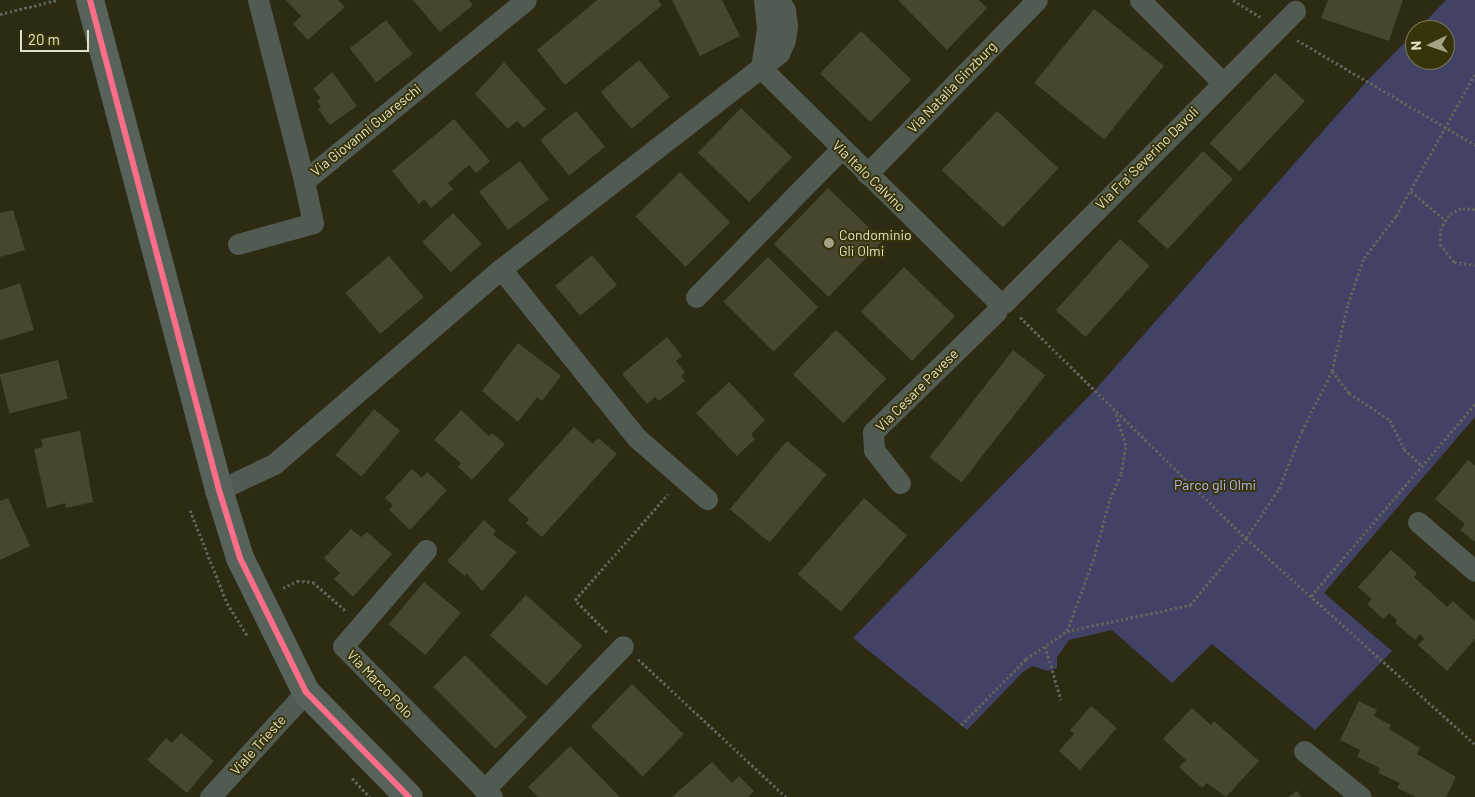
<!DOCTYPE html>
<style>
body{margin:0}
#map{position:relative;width:1475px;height:797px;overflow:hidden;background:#2e2b14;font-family:Barlow,sans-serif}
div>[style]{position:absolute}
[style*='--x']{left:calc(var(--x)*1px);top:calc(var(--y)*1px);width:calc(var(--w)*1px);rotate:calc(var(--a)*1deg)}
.green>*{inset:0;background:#424166}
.building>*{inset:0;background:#494630;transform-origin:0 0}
.path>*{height:3px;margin-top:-1.5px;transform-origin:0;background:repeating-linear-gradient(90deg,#5e6459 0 2.5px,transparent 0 5px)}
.street>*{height:21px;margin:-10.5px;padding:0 10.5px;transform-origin:10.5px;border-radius:10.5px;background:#515b52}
.secondary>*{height:28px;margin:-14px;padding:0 14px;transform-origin:14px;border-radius:14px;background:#57635a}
.bus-1>*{height:6px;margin:-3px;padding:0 3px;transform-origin:3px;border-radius:3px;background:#fb6d88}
.dots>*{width:14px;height:14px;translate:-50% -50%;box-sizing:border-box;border:2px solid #383409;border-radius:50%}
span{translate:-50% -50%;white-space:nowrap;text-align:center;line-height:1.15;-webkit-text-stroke:4px #383409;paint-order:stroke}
.street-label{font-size:14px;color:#e2e0c4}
.poi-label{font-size:14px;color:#e2e0c4}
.left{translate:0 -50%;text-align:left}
.park-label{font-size:14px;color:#b6b8f3}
.north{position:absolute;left:1405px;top:20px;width:50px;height:50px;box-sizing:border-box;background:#383409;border:1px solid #7c7954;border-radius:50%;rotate:267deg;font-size:14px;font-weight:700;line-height:20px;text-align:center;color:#e2e0c4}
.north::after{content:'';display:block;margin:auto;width:18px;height:22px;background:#a3a186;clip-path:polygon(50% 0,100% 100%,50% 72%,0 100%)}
.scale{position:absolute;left:20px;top:30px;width:69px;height:22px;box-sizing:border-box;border:2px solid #e2e0c4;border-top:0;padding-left:6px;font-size:15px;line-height:18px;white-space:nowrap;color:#e2e0c4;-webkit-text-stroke:4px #383409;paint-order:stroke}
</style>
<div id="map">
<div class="green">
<i style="clip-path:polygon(1446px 0,1475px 0,1475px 417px,1324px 593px,1392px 651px,1315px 730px,1212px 644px,1172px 683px,1112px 630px,1069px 640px,1057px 657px,1057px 668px,1048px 671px,1032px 666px,1022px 673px,967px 730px,853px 638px,1095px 390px,1367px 81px,1415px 32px,1415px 60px,1445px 60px,1445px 30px,1417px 30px)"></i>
</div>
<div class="building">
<i style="clip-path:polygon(286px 0,338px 0,345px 7px,308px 40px,293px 24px,301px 16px)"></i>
<i style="clip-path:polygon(413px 0,469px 0,473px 5px,440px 32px)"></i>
<i style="clip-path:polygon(597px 0,658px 0,662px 5px,565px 85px,537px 50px)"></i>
<i style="clip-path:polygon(672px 0,722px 0,740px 36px,700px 56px)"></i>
<i style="clip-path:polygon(898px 0,979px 0,987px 8px,947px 50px)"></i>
<i style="clip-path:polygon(1328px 0,1403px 0,1389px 41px,1321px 18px)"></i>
<i style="left:1094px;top:9px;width:90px;height:95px;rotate:39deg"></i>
<i style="left:386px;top:20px;width:43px;height:46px;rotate:52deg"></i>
<i style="left:861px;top:31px;width:70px;height:59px;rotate:44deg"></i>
<i style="left:639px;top:60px;width:48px;height:50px;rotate:50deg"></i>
<i style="clip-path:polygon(504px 62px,546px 109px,524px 128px,517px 121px,508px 129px,475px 94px)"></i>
<i style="clip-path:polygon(332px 72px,357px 106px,330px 125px,318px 109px,321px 107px,317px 101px,321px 98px,313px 89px)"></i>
<i style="left:1275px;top:73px;width:41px;height:96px;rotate:43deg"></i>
<i style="left:741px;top:108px;width:71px;height:62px;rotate:44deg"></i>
<i style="left:576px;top:111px;width:46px;height:46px;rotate:51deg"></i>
<i style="left:997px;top:111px;width:84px;height:81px;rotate:43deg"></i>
<i style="clip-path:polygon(454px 119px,490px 161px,476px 173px,469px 165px,448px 183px,453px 189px,431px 208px,424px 199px,419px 204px,392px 171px)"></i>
<i style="left:1203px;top:151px;width:41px;height:96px;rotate:43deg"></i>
<i style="left:520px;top:161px;width:48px;height:51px;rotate:53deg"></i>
<i style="left:680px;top:172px;width:71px;height:63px;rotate:45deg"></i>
<i style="left:828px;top:188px;width:76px;height:78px;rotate:44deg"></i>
<i style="clip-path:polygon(13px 210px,25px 250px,0 257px,0 213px)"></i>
<i style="left:453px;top:213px;width:42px;height:42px;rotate:47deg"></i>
<i style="left:1120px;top:239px;width:40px;height:96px;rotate:42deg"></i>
<i style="left:592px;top:255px;width:39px;height:48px;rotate:50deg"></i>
<i style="left:389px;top:256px;width:54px;height:57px;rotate:50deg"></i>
<i style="left:768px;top:257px;width:71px;height:63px;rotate:45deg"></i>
<i style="left:904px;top:267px;width:71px;height:62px;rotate:44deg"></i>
<i style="clip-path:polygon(20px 283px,34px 330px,0 340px,0 290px)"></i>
<i style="left:836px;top:330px;width:70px;height:62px;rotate:44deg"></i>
<i style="clip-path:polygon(667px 337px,682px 356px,676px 361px,685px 372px,681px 376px,685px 381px,659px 401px,655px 397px,647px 404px,622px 374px)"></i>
<i style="clip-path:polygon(518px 343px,561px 376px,542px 401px,537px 397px,518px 422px,482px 391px)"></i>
<i style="left:1013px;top:350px;width:41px;height:136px;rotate:38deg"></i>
<i style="left:58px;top:360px;width:40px;height:60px;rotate:76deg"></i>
<i style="clip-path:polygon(729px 382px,765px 420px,751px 434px,755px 439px,737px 456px,696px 413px)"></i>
<i style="left:374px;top:409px;width:34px;height:60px;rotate:40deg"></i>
<i style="clip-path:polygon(461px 410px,489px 436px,492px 433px,505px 444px,472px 480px,458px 467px,461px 463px,434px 440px)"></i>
<i style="clip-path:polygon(574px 427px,593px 444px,598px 438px,617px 454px,542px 537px,526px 523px,529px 519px,508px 500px)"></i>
<i style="clip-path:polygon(80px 431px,93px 502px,66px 508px,65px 503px,47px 508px,34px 449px,43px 447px,41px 439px)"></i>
<i style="left:787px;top:441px;width:52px;height:89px;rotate:40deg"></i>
<i style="clip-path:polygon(1468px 460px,1475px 466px,1475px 542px,1460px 530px,1465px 524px,1435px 499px)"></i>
<i style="clip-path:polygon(412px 469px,422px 478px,427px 472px,447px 490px,410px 530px,389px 510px,393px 505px,385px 498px)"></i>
<i style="clip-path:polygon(8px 498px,30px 546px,0 560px,0 501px)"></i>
<i style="left:864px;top:498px;width:57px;height:101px;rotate:41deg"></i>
<i style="clip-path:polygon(484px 520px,496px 531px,493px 535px,517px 552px,482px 591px,467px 574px,465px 576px,447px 561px)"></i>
<i style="clip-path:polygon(351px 529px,361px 537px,367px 532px,392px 554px,353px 597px,334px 579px,340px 573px,324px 558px)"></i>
<i style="clip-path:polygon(1391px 550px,1417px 573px,1414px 577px,1447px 607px,1453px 601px,1475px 621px,1475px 639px,1447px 671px,1418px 645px,1424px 639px,1420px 634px,1415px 640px,1395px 623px,1397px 620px,1389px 613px,1383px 619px,1367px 604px,1372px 599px,1358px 587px)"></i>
<i style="left:424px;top:582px;width:48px;height:55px;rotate:40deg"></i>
<i style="left:526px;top:595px;width:76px;height:54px;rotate:42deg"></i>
<i style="left:465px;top:655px;width:88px;height:45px;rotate:45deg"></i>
<i style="left:632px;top:684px;width:72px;height:59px;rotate:44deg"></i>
<i style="clip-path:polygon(1359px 701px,1377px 710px,1374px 716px,1391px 725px,1389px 729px,1420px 748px,1417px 754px,1456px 777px,1446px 797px,1416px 797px,1397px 788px,1400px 783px,1378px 773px,1380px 768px,1357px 757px,1360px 750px,1340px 740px)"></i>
<i style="clip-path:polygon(1091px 706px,1117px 728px,1080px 770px,1059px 751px,1074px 734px,1070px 730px)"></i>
<i style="clip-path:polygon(1192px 708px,1211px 725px,1214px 721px,1259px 761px,1226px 797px,1207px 783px,1202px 788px,1179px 767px,1186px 760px,1163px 739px)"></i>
<i style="clip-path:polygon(181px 733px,214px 761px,187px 793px,147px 760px,166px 738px,172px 743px)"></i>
<i style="clip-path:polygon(570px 746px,620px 797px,538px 797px,528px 787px)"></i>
<i style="clip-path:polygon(712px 762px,732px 783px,739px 776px,754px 791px,748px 797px,672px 797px)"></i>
<i style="clip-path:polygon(1297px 791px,1301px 797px,1288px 797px)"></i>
</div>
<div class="path">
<i style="--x:1233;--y:0;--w:32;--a:32"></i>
<i style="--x:0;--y:14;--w:59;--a:-13.8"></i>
<i style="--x:1297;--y:40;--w:207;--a:30.5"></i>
<i style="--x:1411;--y:191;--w:46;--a:40.6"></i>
<i style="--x:1475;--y:209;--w:14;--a:-176"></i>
<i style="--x:1461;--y:208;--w:14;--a:150"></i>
<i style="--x:1449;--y:215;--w:15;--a:122"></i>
<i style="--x:1441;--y:228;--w:16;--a:94"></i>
<i style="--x:1440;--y:244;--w:23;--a:52"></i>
<i style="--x:1454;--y:262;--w:21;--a:8"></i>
<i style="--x:1020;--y:317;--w:316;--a:44.4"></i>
<i style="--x:1246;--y:538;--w:308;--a:42"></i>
<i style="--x:1332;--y:371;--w:28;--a:52"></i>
<i style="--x:1349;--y:393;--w:49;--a:33.4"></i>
<i style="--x:1390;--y:420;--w:32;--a:64"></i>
<i style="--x:1404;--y:449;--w:25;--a:43"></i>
<i style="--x:190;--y:510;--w:100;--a:68.3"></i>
<i style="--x:227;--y:603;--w:39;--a:58"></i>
<i style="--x:283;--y:588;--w:16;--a:-27"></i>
<i style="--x:297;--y:581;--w:16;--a:4"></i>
<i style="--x:313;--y:582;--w:44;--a:41.3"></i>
<i style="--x:1311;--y:596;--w:253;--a:-49.5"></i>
<i style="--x:1067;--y:631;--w:75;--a:-69.6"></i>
<i style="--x:1093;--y:561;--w:64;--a:-74.7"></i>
<i style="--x:1110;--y:499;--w:27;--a:-66"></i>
<i style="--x:1121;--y:474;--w:29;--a:-80"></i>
<i style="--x:1126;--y:445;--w:36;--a:-108"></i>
<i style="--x:607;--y:632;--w:45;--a:-135"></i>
<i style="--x:575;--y:600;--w:141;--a:-48.7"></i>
<i style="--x:1045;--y:646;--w:56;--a:73.5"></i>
<i style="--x:638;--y:659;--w:202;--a:43"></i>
<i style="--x:961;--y:725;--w:93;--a:-45.4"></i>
<i style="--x:1026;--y:659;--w:50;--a:-34.3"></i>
<i style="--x:1067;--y:631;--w:126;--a:-11.9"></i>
<i style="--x:1190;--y:605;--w:87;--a:-50.1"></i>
<i style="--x:1246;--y:538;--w:59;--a:-56"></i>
<i style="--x:1279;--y:489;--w:62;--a:-68.4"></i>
<i style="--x:1302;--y:431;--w:67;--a:-63.4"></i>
<i style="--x:1332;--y:371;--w:69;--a:-76.6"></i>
<i style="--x:1348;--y:304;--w:49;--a:-70.8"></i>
<i style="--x:1364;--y:258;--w:53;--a:-52.7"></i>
<i style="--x:1396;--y:216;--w:162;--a:-60.9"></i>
<i style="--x:352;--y:778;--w:26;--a:47"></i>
</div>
<div class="street">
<i style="--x:258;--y:0;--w:187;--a:75.7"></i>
<i style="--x:304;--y:181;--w:286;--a:-39.2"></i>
<i style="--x:1140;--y:0;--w:116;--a:45"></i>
<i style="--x:761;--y:68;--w:334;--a:44.6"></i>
<i style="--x:761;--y:68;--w:40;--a:-81.5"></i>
<i style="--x:767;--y:28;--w:28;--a:-96"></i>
<i style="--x:867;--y:174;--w:243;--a:-45.7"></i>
<i style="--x:238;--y:244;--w:78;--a:-15.6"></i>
<i style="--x:313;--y:223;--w:43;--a:-102.1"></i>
<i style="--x:501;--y:269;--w:217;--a:51.2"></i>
<i style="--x:637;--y:438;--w:93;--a:41.1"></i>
<i style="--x:696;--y:297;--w:207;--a:-45.6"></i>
<i style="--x:999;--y:303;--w:6;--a:-9"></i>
<i style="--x:1005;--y:302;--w:411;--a:-45.1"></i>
<i style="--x:900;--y:483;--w:42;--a:-128.2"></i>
<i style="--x:874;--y:450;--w:18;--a:-93"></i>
<i style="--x:873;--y:432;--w:172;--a:-44.3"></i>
<i style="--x:996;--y:312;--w:9;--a:-72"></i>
<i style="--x:219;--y:490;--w:61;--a:-25.3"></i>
<i style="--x:274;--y:464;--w:299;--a:-40.7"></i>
<i style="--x:501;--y:269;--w:352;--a:-37.8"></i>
<i style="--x:779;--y:53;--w:14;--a:-65"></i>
<i style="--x:785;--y:40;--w:14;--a:-82"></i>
<i style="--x:787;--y:26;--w:16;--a:-97"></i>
<i style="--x:785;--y:10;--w:12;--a:-121"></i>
<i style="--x:1418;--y:522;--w:75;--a:40.7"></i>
<i style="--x:426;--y:550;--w:127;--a:130.8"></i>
<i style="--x:343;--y:646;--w:212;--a:45.4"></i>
<i style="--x:1304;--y:751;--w:73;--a:38.9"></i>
<i style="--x:484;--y:790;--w:200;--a:-46"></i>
<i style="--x:210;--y:797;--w:142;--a:-47.6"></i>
</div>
<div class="secondary">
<i style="--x:90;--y:0;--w:507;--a:75.25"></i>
<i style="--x:219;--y:490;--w:71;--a:72.8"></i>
<i style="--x:240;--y:558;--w:149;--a:63.8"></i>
<i style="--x:306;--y:692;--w:147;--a:45.6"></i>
</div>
<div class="bus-1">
<i style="--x:90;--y:0;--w:507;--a:75.25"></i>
<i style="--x:219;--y:490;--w:71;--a:72.8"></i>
<i style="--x:240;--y:558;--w:149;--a:63.8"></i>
<i style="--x:306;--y:692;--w:147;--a:45.6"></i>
</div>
<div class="dots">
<i style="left:829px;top:243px;background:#a3a186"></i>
</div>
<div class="street-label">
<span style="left:952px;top:87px;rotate:-46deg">Via Natalia Ginzburg</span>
<span style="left:366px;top:130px;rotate:-39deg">Via Giovanni Guareschi</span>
<span style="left:1147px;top:158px;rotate:-45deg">Via Fra' Severino Davoli</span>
<span style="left:869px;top:176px;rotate:44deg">Via Italo Calvino</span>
<span style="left:917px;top:390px;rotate:-45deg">Via Cesare Pavese</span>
<span style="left:380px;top:684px;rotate:46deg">Via Marco Polo</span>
<span style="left:258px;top:745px;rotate:-48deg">Viale Trieste</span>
</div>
<div class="poi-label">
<span class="left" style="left:839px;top:243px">Condominio<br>Gli Olmi</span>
</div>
<div class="park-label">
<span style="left:1215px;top:485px">Parco gli Olmi</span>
</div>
<div class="north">N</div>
<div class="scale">20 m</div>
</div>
